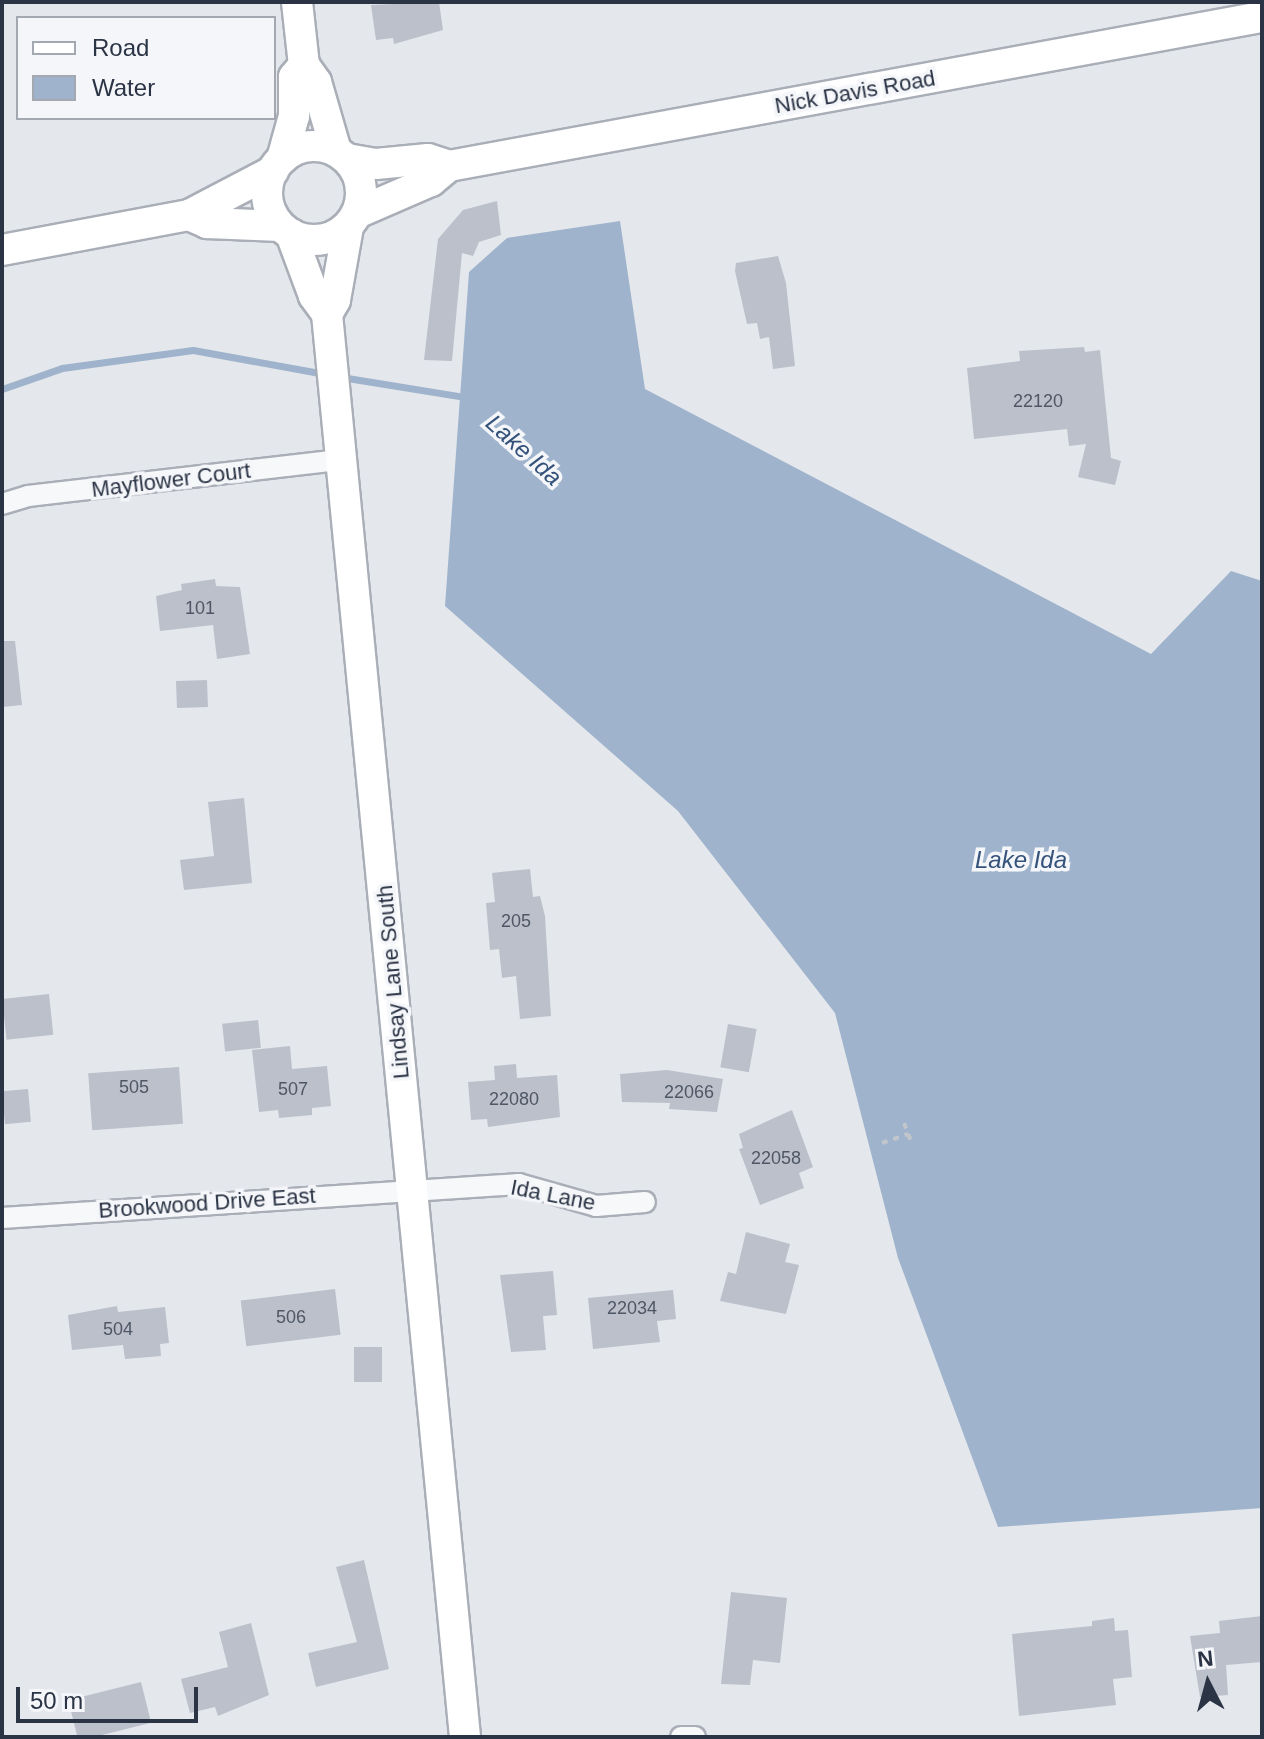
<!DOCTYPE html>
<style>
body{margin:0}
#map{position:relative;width:1264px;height:1739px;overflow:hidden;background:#e4e7ec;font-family:Helvetica,sans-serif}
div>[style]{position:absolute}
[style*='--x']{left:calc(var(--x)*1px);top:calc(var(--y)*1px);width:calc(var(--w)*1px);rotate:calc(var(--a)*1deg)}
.water>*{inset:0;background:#9fb4cc}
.stream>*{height:7px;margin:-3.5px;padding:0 3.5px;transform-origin:3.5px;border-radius:3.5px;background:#9fb4cc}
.building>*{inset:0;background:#bbc0ca;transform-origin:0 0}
.path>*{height:4px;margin-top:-2px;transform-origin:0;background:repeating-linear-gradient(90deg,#c2c5cb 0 6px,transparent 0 12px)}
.roads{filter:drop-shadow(2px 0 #a9aeb7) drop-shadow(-2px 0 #a9aeb7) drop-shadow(0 2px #a9aeb7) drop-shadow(0 -2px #a9aeb7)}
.street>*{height:20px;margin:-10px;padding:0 10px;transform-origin:10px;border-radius:10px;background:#f7f8fa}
.secondary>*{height:30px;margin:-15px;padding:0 15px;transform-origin:15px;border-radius:15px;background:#fff}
.secondary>.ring{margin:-15px;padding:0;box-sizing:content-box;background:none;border:30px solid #fff;border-radius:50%}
span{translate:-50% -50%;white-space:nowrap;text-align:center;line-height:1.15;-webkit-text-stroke:7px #f4f6f9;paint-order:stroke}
.number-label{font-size:18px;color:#4f5766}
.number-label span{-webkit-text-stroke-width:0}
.street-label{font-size:22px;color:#2b3445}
.water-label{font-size:24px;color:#34527a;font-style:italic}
.frame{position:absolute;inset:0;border:4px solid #2b3445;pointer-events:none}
.legend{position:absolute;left:16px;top:16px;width:260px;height:104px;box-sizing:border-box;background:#f4f6f9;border:2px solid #a4a8b1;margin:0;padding:10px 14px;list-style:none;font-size:24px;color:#2b3445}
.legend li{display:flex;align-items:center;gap:16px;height:40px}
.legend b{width:40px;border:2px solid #a4a8b1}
.north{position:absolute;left:1168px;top:1643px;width:80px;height:80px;-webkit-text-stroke:6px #f4f6f9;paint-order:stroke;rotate:354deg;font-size:22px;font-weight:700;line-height:32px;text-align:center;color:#2b3445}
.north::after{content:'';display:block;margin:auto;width:28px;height:36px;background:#2b3445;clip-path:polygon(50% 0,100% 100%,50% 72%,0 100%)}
.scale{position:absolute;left:16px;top:1687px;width:182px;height:36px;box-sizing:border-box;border:4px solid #2b3445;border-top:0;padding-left:10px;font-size:24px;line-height:28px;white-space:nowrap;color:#2b3445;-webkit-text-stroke:6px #f4f6f9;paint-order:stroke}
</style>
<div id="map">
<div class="water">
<i style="clip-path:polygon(620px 221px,645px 389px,1151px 654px,1231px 571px,1262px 581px,1262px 1508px,998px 1527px,898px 1258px,835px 1013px,678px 811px,445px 606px,469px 272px,507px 238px)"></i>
</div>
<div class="stream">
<i style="--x:341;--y:377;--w:126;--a:9.2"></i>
<i style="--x:2;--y:389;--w:64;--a:-19.3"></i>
<i style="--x:62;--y:368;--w:132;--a:-7.8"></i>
<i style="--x:193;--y:350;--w:134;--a:10.3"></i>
</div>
<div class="building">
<i style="clip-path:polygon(439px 2px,443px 30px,394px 44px,393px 38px,376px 40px,371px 5px)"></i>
<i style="clip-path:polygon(497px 201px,501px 235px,479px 242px,473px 256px,462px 253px,452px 361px,424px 360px,438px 239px,463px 210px)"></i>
<i style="clip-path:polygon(778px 256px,786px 283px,795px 366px,773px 369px,769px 337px,760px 339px,757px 323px,747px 324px,735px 271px,736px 263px)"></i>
<i style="clip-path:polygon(1084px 347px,1085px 352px,1100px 350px,1111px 458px,1121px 461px,1115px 485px,1078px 477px,1086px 444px,1069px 446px,1067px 429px,974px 439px,967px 368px,1020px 361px,1019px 351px)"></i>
<i style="clip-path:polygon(215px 579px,216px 586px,240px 587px,250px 654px,217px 659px,213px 625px,160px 631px,156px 596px,182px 590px,181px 584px)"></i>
<i style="clip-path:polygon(2px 641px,15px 641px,22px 705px,2px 707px)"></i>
<i style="left:207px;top:680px;width:27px;height:31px;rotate:88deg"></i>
<i style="clip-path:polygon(244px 798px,252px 883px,184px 890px,180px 860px,214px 856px,208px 802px)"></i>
<i style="clip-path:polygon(530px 869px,533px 897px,540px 896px,545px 916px,551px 1016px,520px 1019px,516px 976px,502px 978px,499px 949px,490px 950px,486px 903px,495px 902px,492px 873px)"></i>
<i style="left:49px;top:994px;width:41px;height:47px;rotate:84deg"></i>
<i style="left:258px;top:1020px;width:28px;height:36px;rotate:84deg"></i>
<i style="left:728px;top:1024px;width:29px;height:44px;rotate:10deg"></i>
<i style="clip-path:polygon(290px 1046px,292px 1069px,327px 1066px,331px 1106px,312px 1108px,312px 1115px,279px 1118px,278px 1110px,259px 1112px,252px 1050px)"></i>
<i style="clip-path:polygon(516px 1064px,517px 1078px,557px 1075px,560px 1117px,488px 1127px,487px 1119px,471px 1120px,468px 1082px,495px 1080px,494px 1066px)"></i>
<i style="left:179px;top:1067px;width:57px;height:91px;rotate:86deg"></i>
<i style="clip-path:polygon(667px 1070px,723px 1079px,717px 1112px,669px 1109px,670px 1103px,622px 1102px,620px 1074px)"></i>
<i style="left:28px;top:1089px;width:33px;height:26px;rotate:85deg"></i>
<i style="clip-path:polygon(792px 1110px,813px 1167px,799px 1173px,804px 1188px,760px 1205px,739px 1149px,743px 1148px,739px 1134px)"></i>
<i style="clip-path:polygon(746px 1232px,790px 1244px,785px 1262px,799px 1265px,786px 1314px,720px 1301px,728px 1272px,736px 1274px)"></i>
<i style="clip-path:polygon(553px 1271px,557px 1315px,543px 1316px,546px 1350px,511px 1352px,500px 1275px)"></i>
<i style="left:335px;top:1289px;width:46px;height:95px;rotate:83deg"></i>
<i style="clip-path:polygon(673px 1290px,676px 1319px,657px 1321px,660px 1342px,593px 1349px,588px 1298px)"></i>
<i style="clip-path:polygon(117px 1306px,118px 1312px,165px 1307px,169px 1343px,160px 1344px,161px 1356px,125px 1359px,123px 1345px,72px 1350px,68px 1315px)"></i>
<i style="left:354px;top:1347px;width:28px;height:35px"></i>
<i style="clip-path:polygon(364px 1560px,389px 1669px,316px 1687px,308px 1653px,357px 1642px,336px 1567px)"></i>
<i style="clip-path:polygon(731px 1592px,787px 1598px,780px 1663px,753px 1660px,750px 1685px,721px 1684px)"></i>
<i style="clip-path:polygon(1262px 1616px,1262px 1662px,1226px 1665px,1228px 1695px,1200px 1697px,1190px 1636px,1220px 1633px,1219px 1621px)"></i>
<i style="clip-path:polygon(1114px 1618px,1115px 1631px,1128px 1630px,1132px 1677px,1113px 1679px,1116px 1705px,1019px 1716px,1012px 1634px,1092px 1626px,1092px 1621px)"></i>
<i style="clip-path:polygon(251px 1623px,269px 1695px,218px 1716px,215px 1707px,190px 1713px,181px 1679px,228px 1667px,219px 1632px)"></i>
<i style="left:141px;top:1682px;width:42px;height:75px;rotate:76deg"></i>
</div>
<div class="path">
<i style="--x:904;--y:1123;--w:22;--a:69"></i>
<i style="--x:882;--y:1143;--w:28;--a:-19"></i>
</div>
<div class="roads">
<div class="street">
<i style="--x:2;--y:504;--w:27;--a:-17"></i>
<i style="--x:28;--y:496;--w:314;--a:-6.6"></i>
<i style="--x:2;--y:1218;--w:518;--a:-3.76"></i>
<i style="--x:519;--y:1184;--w:80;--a:15.9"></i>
<i style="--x:596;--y:1206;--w:49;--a:-4.7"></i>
<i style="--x:681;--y:1737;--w:14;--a:0"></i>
</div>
<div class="secondary">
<i style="--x:297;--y:2;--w:63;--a:83.7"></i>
<i style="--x:304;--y:65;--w:21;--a:55"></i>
<i style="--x:316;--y:82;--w:72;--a:73.8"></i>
<i class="ring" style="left:267px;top:146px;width:64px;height:64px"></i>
<i style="--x:282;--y:159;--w:45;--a:-74.4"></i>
<i style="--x:294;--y:116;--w:39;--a:-90"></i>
<i style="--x:294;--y:77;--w:16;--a:-50"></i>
<i style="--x:347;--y:159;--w:29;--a:10"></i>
<i style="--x:376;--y:164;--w:52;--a:-5.5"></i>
<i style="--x:428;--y:159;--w:22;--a:18"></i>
<i style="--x:449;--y:166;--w:827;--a:-10.39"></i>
<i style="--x:357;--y:213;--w:81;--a:-23.4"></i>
<i style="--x:431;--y:181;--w:23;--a:-40"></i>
<i style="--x:189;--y:215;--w:20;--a:24"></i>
<i style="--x:207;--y:223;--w:73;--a:2.4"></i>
<i style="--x:291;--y:234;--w:66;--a:69.6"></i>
<i style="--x:314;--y:296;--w:22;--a:54"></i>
<i style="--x:327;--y:314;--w:1430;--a:84.46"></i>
<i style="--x:2;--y:250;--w:190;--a:-10.6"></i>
<i style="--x:189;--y:215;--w:95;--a:-27.6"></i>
<i style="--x:327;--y:314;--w:16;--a:-60"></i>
<i style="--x:335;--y:300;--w:74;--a:-79.9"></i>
</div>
</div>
<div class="number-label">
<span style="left:1038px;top:401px">22120</span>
<span style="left:200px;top:608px">101</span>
<span style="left:516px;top:921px">205</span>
<span style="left:134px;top:1087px">505</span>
<span style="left:293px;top:1089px">507</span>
<span style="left:689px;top:1092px">22066</span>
<span style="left:514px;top:1099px">22080</span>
<span style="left:776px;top:1158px">22058</span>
<span style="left:632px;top:1308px">22034</span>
<span style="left:291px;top:1317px">506</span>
<span style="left:118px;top:1329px">504</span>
</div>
<div class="street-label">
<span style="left:855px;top:92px;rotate:-10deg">Nick Davis Road</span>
<span style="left:171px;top:480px;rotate:-7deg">Mayflower Court</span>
<span style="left:393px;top:982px;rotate:-95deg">Lindsay Lane South</span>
<span style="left:553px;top:1195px;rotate:11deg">Ida Lane</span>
<span style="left:207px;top:1203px;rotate:-4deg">Brookwood Drive East</span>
</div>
<div class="water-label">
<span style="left:524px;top:450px;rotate:42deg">Lake Ida</span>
<span style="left:1021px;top:860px">Lake Ida</span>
</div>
<div class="frame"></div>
<ul class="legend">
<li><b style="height:10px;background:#fff"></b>Road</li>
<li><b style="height:22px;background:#9fb4cc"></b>Water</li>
</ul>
<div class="north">N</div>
<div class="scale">50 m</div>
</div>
